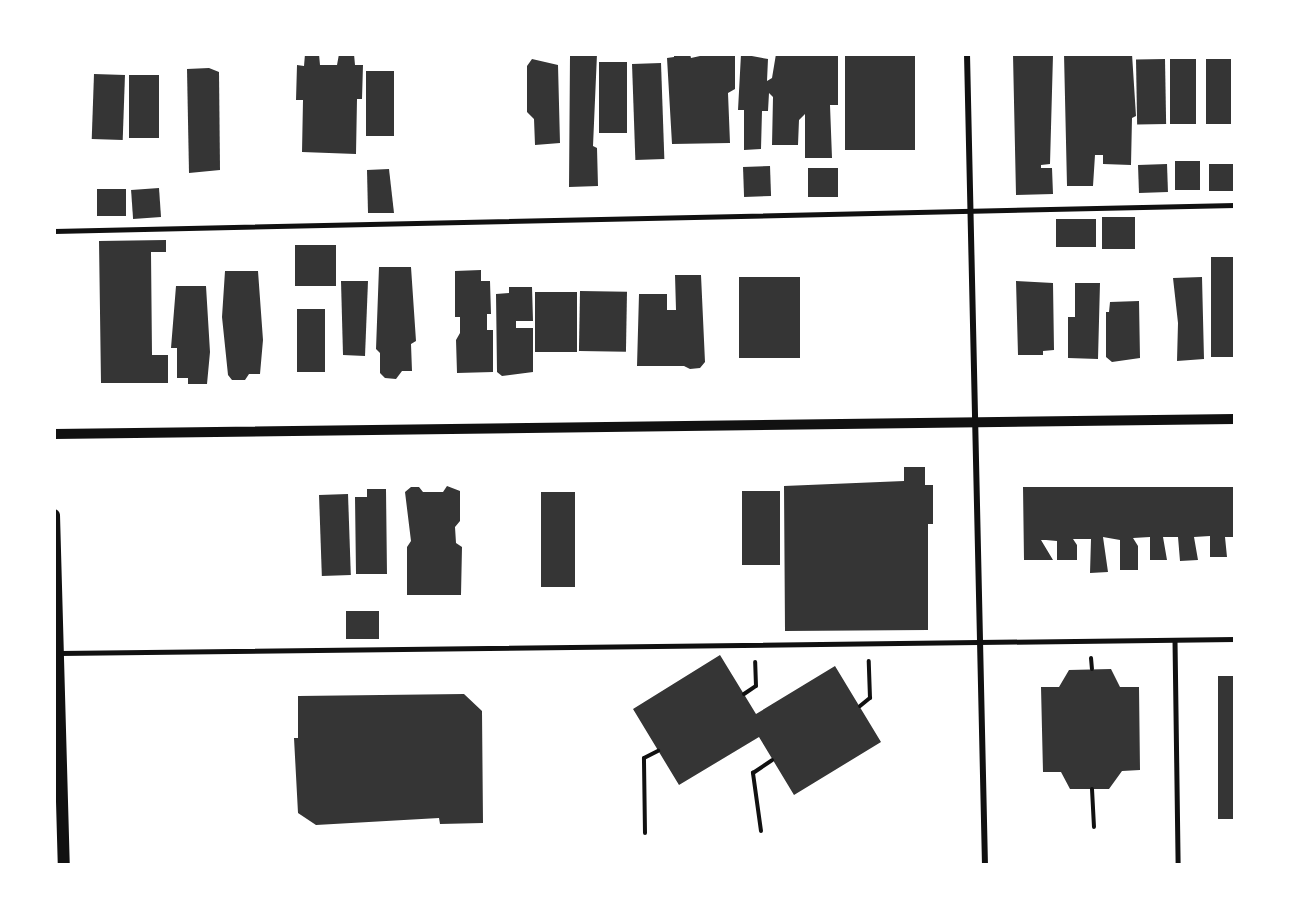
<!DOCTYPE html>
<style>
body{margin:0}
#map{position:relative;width:1289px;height:919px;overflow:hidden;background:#fff;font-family:"Playfair Display",serif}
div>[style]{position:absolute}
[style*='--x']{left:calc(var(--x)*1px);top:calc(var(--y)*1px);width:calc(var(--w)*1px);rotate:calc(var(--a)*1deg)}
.building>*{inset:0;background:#353535;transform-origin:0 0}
.path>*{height:4px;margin:-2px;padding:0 2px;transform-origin:2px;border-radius:2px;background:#111}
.service>*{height:4.5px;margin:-2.25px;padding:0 2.25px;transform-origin:2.25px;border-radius:2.25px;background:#111}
.minor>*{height:6px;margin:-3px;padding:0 3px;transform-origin:3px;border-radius:3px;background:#111}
.tertiary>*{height:10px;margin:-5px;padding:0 5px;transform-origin:5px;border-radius:5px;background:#111}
.secondary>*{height:12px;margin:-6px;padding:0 6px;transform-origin:6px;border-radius:6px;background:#111}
span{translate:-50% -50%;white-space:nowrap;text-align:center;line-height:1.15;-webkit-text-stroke:6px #fff;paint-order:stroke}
.frame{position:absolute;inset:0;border:56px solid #fff;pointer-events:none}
</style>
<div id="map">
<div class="building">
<i style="clip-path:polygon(305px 54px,319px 54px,320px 65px,337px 65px,339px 54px,354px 54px,355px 65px,363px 65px,362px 99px,357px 99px,356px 154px,302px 152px,303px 100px,296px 100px,297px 65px,304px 66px)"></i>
<i style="clip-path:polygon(570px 54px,597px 54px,593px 146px,597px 148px,598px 186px,569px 187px)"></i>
<i style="clip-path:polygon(674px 54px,690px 54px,691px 58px,709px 54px,735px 56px,735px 89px,728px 93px,730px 143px,672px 144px,667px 58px,674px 57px)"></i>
<i style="clip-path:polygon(741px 54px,768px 59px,767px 81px,772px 78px,776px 54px,838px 56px,838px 105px,830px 105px,832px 158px,805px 158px,805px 114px,799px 120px,798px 145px,772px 145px,773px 97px,769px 93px,768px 111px,762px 111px,761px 149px,744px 150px,744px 110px,738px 110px)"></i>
<i style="left:845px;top:54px;width:70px;height:96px"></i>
<i style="clip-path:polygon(1064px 54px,1132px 54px,1136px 116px,1132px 118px,1131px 165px,1103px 164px,1103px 155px,1095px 155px,1093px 186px,1067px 186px)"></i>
<i style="clip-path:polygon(1013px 55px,1053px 55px,1050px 164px,1041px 165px,1041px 168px,1052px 168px,1053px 194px,1016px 195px)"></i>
<i style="clip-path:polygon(532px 59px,558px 65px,560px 143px,535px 145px,534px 119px,527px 112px,527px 66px)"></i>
<i style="left:1165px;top:59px;width:65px;height:29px;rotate:89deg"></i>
<i style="left:1170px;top:59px;width:26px;height:65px"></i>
<i style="left:1206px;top:59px;width:25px;height:65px"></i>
<i style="left:627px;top:62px;width:71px;height:28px;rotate:90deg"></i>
<i style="left:661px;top:63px;width:96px;height:29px;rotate:88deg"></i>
<i style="clip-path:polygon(209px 68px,219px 72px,220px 170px,189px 173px,187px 69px)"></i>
<i style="left:366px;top:71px;width:28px;height:65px"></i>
<i style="left:94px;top:74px;width:31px;height:65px;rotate:2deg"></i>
<i style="left:129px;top:75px;width:30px;height:63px"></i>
<i style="left:1175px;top:161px;width:25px;height:29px"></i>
<i style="left:1167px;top:164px;width:28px;height:29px;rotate:88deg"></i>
<i style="left:1235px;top:164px;width:27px;height:26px;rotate:90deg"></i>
<i style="left:770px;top:166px;width:30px;height:27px;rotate:88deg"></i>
<i style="left:808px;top:168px;width:30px;height:29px"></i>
<i style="clip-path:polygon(389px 169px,394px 213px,368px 213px,367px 170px)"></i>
<i style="left:159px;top:188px;width:29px;height:28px;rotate:86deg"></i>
<i style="left:126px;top:189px;width:27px;height:29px;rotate:90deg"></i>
<i style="left:1135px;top:217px;width:32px;height:33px;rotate:90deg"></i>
<i style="left:1056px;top:219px;width:40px;height:28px"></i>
<i style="clip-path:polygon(166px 240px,166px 252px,151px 252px,152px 355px,168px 355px,168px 383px,101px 383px,99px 241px)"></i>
<i style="left:295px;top:245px;width:41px;height:41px"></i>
<i style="left:1211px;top:257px;width:24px;height:100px"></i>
<i style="clip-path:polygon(379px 267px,411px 267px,416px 341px,411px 344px,412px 371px,402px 371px,396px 379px,385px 378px,380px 373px,380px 353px,376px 349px)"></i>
<i style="clip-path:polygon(481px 270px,481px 281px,490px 281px,491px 314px,487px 314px,487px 330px,493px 330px,493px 372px,457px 373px,456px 340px,460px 333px,460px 317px,455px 317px,455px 271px)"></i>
<i style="clip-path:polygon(225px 271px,258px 271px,263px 340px,260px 374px,249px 374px,245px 380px,232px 380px,228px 375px,222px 317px)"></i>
<i style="clip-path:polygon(675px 275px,701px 275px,705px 362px,700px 368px,690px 369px,684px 366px,637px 366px,639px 294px,667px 294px,667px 310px,676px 310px)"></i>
<i style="left:739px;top:277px;width:61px;height:81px"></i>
<i style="clip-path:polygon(1202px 277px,1204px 359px,1177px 361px,1178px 323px,1173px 278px)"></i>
<i style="clip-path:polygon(341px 281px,368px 281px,365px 356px,343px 355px)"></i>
<i style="clip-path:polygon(1016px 281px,1053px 283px,1054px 350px,1043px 351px,1043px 355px,1018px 355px)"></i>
<i style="clip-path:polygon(1075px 283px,1100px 283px,1098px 359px,1068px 358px,1068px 317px,1075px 317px)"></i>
<i style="clip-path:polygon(176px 286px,206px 286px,210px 352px,207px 384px,188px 384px,188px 378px,177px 378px,177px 348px,171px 348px)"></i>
<i style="clip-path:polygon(509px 287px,532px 287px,533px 321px,516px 321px,516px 328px,533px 328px,533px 372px,502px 376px,497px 372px,496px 294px,509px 293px)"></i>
<i style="left:580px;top:291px;width:47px;height:60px;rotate:1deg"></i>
<i style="left:535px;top:292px;width:42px;height:60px"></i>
<i style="clip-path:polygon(1139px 301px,1140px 358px,1112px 362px,1106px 357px,1106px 312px,1109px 312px,1110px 302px)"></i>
<i style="left:325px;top:309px;width:63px;height:28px;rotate:90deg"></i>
<i style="clip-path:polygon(904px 467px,925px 467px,925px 485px,933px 485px,933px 524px,928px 524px,928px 630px,785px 631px,784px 486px,904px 481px)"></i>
<i style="clip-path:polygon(447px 486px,460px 491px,460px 521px,455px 527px,456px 543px,462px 547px,461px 595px,407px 595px,407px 547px,411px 541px,405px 492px,411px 487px,419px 487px,423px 492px,443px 492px)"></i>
<i style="clip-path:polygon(1023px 487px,1235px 487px,1235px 537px,1225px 537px,1227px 557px,1210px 557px,1210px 536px,1194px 537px,1198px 560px,1180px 561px,1178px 537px,1163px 537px,1167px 560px,1150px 560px,1150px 537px,1133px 538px,1138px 546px,1138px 570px,1120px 570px,1120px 540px,1103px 537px,1108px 572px,1090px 573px,1091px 539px,1073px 539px,1077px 545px,1077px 560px,1057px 560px,1057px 541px,1046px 540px,1041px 540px,1053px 560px,1024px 560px)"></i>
<i style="clip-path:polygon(367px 489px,386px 489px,387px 574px,356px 574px,355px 497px,367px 497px)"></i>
<i style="left:742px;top:491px;width:38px;height:74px"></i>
<i style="left:541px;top:492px;width:34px;height:95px"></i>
<i style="left:348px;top:494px;width:81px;height:29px;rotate:88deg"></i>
<i style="left:346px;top:611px;width:33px;height:28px"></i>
<i style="clip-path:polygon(720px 655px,756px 714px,835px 666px,881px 742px,794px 795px,759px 737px,679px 785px,633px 709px)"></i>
<i style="clip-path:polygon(1111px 669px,1120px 687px,1139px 687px,1140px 770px,1122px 771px,1109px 789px,1070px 789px,1061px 772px,1043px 772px,1041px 687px,1059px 687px,1069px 670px)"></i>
<i style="left:1218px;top:676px;width:17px;height:143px"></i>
<i style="clip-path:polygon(464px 694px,482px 711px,483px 823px,440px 824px,439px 818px,316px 825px,298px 813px,294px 738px,298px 738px,298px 696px)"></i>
</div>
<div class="path">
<i style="--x:1091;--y:658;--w:11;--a:85"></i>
<i style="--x:744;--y:694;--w:14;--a:-34"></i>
<i style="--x:756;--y:686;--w:24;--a:-92"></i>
<i style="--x:860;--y:706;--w:13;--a:-39"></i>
<i style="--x:870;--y:698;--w:37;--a:-92"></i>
<i style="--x:1092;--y:789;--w:38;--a:87"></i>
<i style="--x:761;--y:831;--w:59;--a:-97.9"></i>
<i style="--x:753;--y:773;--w:23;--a:-34"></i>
<i style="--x:645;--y:833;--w:75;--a:-90.8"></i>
<i style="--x:644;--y:758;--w:16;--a:-27"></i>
</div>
<div class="service">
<i style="--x:54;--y:231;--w:1181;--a:-1.26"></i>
<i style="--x:1175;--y:640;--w:225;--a:89.2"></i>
<i style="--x:59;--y:653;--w:1176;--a:-0.68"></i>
</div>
<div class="minor">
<i style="--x:967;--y:54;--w:811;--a:88.73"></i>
</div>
<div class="tertiary">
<i style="--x:54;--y:434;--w:1181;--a:-0.73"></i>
</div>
<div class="secondary">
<i style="--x:54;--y:515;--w:350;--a:88.4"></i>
</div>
<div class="frame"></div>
</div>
